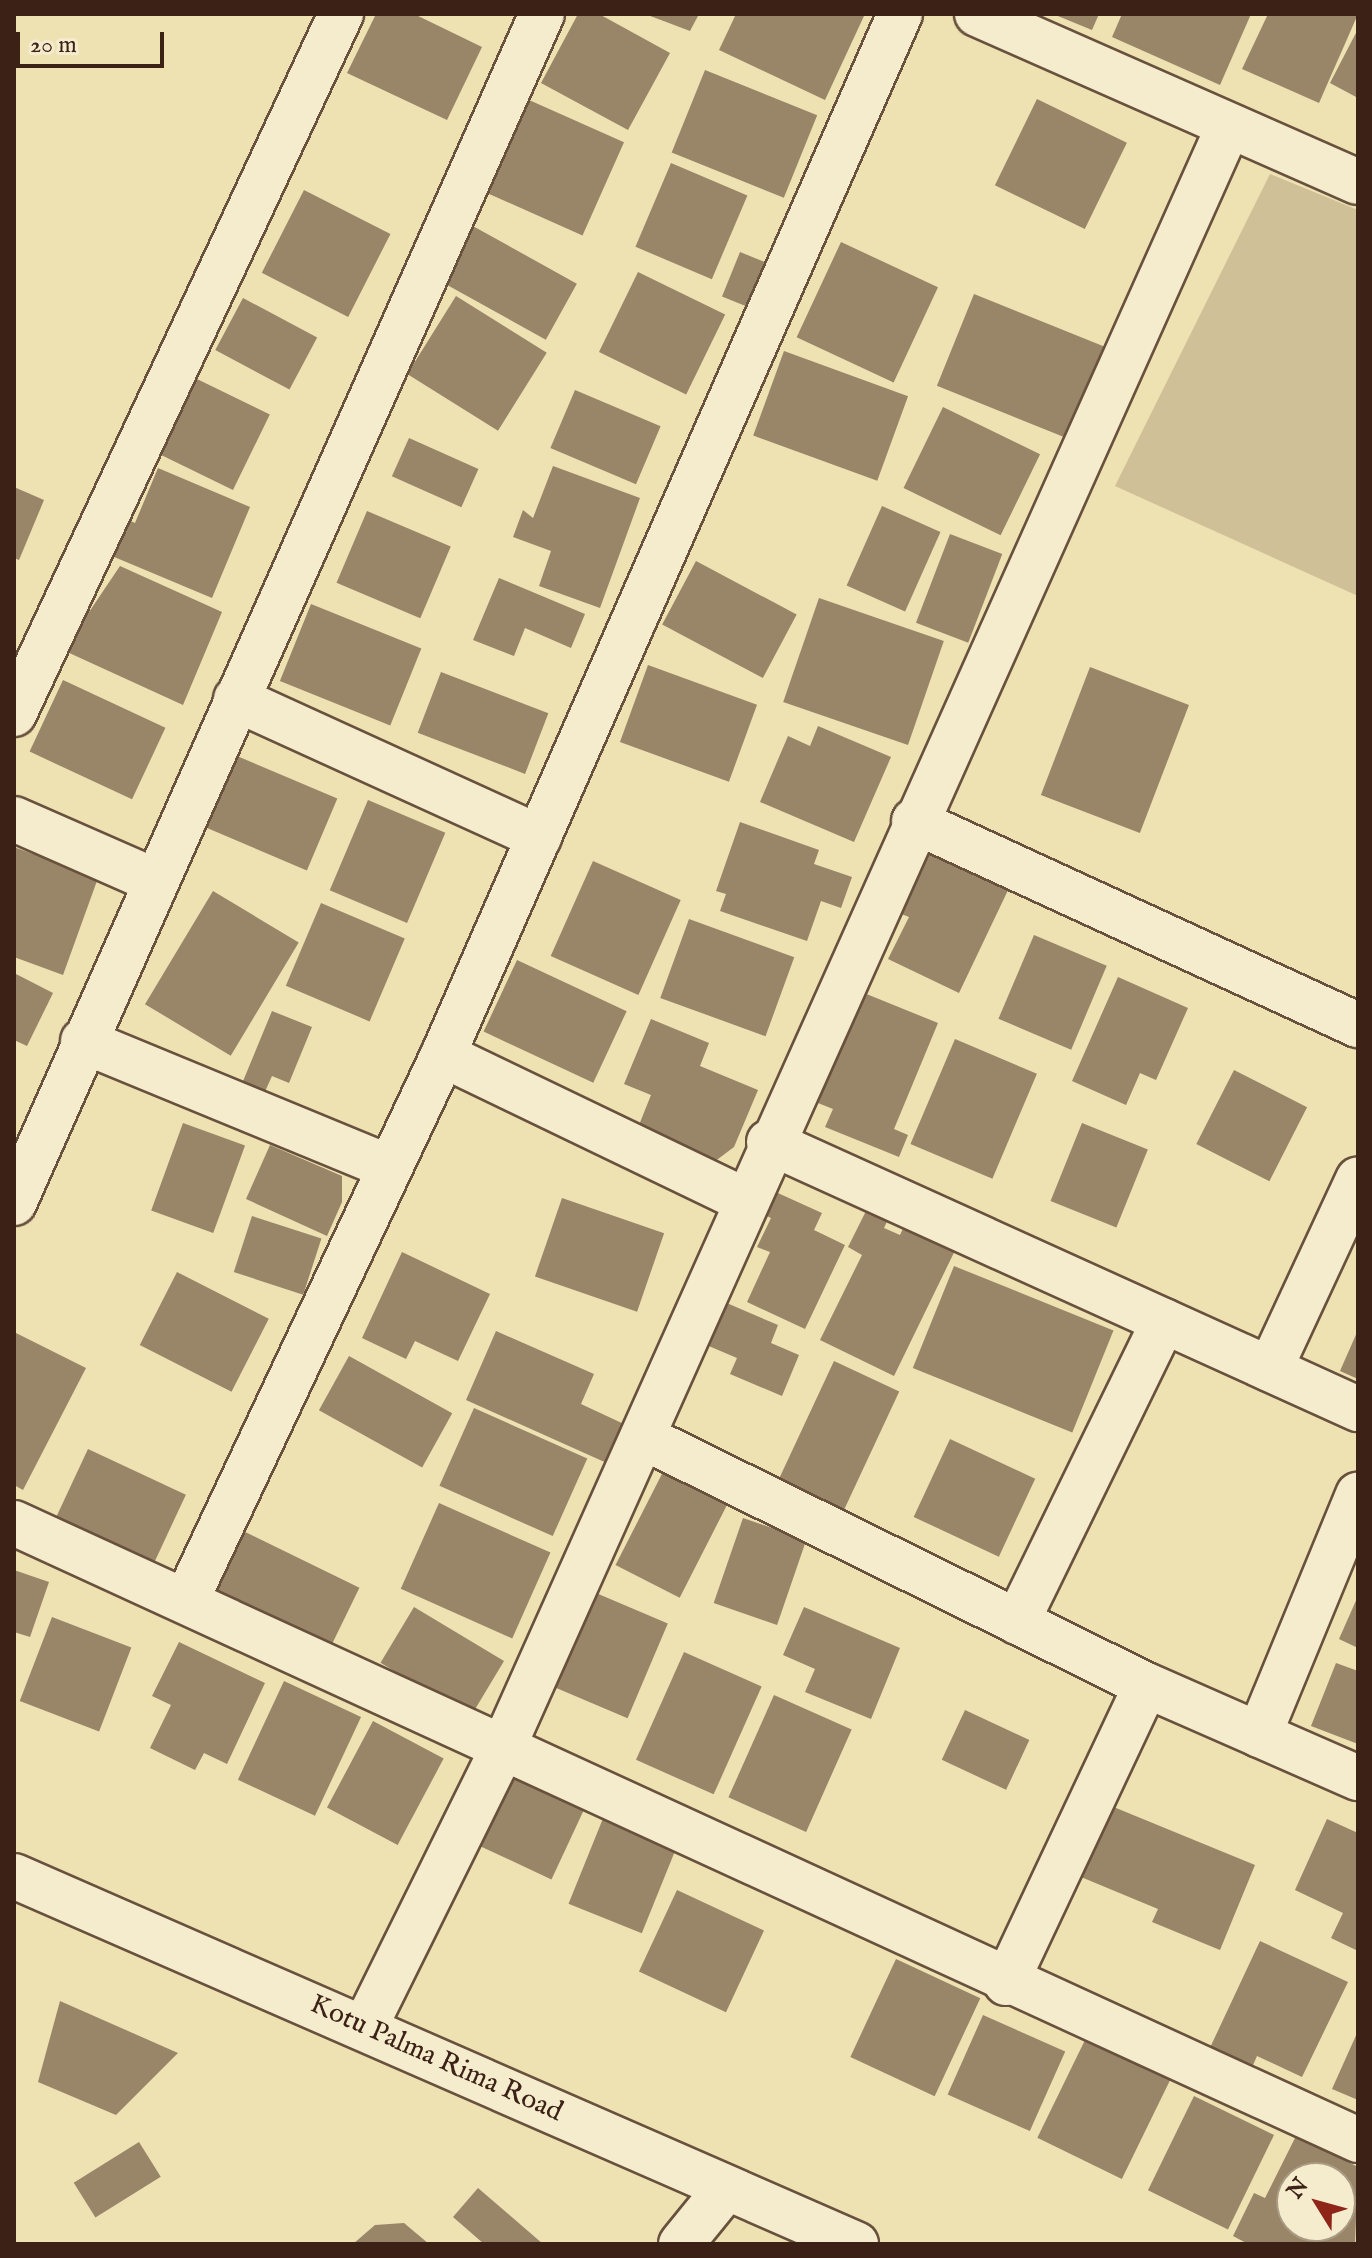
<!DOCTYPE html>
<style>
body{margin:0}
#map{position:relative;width:1372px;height:2258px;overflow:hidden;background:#eee1b2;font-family:"IM FELL English",serif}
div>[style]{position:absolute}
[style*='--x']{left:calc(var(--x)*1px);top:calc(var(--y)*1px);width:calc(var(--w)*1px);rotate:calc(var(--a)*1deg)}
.green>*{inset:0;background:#d0c097}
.building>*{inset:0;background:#998567;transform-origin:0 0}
.roads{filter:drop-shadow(2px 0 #68513d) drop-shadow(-2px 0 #68513d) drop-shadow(0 2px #68513d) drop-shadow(0 -2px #68513d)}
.minor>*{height:44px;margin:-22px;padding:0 22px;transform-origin:22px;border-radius:22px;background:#f4eccd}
span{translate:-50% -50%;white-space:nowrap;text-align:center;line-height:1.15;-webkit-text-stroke:7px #f4eccd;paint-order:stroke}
.street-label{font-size:28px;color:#3c2116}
.frame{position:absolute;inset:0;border:16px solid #3c2116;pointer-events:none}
.north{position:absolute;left:1276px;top:2162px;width:80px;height:80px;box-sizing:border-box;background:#f4eccd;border:2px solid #aa9b84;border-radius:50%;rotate:307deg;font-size:22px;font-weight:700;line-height:32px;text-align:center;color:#3c2116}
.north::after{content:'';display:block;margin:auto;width:28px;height:36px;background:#8f2418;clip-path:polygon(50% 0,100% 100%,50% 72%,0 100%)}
.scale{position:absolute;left:16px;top:32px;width:148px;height:36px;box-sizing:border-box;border:4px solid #3c2116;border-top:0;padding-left:10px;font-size:24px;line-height:28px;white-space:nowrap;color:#3c2116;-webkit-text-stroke:6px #f4eccd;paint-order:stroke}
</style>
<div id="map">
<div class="green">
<i style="clip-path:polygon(1270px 174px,1358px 210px,1358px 596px,1115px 486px)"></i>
</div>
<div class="building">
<i style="clip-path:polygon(376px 14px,414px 14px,482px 47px,447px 120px,347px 73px)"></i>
<i style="clip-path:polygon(578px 14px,599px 14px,670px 53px,628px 130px,541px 83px)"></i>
<i style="clip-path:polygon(645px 14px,699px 14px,690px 31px)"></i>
<i style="clip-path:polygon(736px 14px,860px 14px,864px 16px,825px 100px,719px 50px)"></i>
<i style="clip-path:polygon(1053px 14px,1099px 14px,1092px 30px)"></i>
<i style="clip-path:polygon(1122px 14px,1251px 14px,1220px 85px,1112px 37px)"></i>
<i style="clip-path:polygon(1268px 14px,1358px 14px,1319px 103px,1242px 69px)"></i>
<i style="clip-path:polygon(1358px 29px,1358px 98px,1330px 83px)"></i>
<i style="left:705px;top:70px;width:121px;height:89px;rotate:22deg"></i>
<i style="left:1037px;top:99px;width:100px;height:96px;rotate:26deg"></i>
<i style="left:529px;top:100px;width:104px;height:102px;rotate:24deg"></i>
<i style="left:671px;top:163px;width:83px;height:91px;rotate:23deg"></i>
<i style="left:304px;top:190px;width:97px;height:93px;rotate:27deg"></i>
<i style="left:471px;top:225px;width:121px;height:64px;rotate:29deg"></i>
<i style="left:841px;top:242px;width:107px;height:105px;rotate:25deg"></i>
<i style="left:740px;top:252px;width:32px;height:48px;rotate:22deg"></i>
<i style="left:638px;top:272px;width:97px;height:89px;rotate:26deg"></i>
<i style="left:974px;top:294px;width:145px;height:99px;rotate:22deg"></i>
<i style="left:456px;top:296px;width:107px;height:92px;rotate:32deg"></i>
<i style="left:243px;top:298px;width:84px;height:59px;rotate:28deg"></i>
<i style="left:784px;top:351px;width:132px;height:90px;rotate:20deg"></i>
<i style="left:197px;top:379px;width:81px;height:84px;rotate:26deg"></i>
<i style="left:575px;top:390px;width:93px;height:63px;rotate:23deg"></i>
<i style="left:943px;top:407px;width:108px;height:90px;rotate:26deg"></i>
<i style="left:409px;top:438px;width:76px;height:42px;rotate:24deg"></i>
<i style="clip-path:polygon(553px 466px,640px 498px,600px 608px,539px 586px,551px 551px,513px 537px,523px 510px,533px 518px)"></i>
<i style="clip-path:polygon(158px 468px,250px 507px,212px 598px,100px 551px,115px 514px,135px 523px)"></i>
<i style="clip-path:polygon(14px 487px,44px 500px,19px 560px,14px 558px)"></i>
<i style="left:882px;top:506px;width:64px;height:87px;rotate:24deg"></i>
<i style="left:367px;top:511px;width:91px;height:78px;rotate:23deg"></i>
<i style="left:950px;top:534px;width:56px;height:95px;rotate:21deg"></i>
<i style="left:696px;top:561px;width:114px;height:72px;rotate:28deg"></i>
<i style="clip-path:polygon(120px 566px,222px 612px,183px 705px,54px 646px,72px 611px,85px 618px)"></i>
<i style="clip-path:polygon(499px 578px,585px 614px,571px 648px,525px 628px,514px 656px,473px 640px)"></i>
<i style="left:819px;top:598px;width:132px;height:110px;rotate:19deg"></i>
<i style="left:311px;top:604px;width:119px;height:83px;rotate:22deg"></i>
<i style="left:648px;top:665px;width:116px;height:82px;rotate:20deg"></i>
<i style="left:1090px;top:667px;width:106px;height:137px;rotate:21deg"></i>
<i style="left:441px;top:672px;width:115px;height:65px;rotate:21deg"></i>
<i style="left:63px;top:680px;width:113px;height:79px;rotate:25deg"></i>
<i style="clip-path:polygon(818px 726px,891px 757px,854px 842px,760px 802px,788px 736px,810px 746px)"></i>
<i style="left:237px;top:756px;width:109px;height:78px;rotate:23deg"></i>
<i style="left:368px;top:800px;width:84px;height:98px;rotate:23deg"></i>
<i style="clip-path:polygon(740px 822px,819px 850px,814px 864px,852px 877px,841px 908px,821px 901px,807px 941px,720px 911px,726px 894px,716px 891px)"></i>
<i style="clip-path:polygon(14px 847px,98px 878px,63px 975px,14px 957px)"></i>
<i style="clip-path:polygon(930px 848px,1010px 886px,959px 993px,888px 959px,909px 917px,899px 913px)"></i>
<i style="left:593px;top:861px;width:96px;height:104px;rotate:24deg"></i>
<i style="left:213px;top:891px;width:100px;height:132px;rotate:31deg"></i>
<i style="left:321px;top:903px;width:91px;height:90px;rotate:23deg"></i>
<i style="left:689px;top:919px;width:112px;height:84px;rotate:20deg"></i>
<i style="left:1034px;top:935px;width:79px;height:91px;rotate:23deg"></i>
<i style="left:517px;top:960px;width:121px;height:79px;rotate:25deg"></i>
<i style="clip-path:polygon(14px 973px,53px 993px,27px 1046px,14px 1040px)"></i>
<i style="clip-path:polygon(1118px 977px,1188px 1008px,1156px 1080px,1140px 1073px,1126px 1105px,1072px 1081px)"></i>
<i style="clip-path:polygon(864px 993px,938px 1023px,894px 1129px,908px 1135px,899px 1157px,825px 1127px,833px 1109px,818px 1103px)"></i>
<i style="clip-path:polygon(272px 1011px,312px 1027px,289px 1083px,272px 1076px,263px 1096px,241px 1086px)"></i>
<i style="clip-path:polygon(651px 1019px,709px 1043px,700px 1066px,758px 1090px,734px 1147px,714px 1162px,637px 1130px,651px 1095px,624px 1084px)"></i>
<i style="left:955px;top:1039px;width:89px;height:114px;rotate:23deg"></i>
<i style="left:1234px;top:1070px;width:82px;height:83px;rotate:27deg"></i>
<i style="left:183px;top:1123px;width:66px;height:93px;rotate:20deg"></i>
<i style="left:1082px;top:1123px;width:71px;height:84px;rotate:22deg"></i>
<i style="clip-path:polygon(270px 1145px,342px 1176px,342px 1202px,327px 1236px,246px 1199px)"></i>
<i style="clip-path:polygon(769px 1189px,822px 1213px,814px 1230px,845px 1245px,805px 1329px,747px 1302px,770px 1252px,757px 1247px,771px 1218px,758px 1212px)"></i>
<i style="left:562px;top:1198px;width:108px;height:83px;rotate:19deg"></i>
<i style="clip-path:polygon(871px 1201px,892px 1211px,884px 1228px,900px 1235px,913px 1207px,964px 1232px,894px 1376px,820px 1340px,862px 1255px,848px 1247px)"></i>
<i style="left:252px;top:1216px;width:73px;height:59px;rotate:18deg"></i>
<i style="clip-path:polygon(402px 1252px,490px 1294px,458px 1361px,415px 1341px,406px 1359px,362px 1338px)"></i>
<i style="left:954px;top:1266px;width:172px;height:110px;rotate:22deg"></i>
<i style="left:177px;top:1272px;width:103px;height:82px;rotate:27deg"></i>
<i style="clip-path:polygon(722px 1301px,778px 1325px,771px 1343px,799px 1355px,782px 1396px,730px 1374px,737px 1358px,704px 1344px)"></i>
<i style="clip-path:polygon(1358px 1330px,1358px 1379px,1340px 1371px)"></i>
<i style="clip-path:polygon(496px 1331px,594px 1374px,581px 1404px,626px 1425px,609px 1464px,466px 1400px)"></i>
<i style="clip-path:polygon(14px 1332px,86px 1368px,23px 1490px,14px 1485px)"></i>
<i style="left:349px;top:1356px;width:118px;height:62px;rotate:29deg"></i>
<i style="left:834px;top:1361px;width:72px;height:135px;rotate:25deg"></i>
<i style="left:474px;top:1408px;width:124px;height:85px;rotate:24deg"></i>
<i style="left:950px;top:1439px;width:94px;height:86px;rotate:25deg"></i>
<i style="left:88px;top:1449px;width:108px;height:79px;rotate:25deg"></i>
<i style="left:665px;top:1468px;width:72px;height:109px;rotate:27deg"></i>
<i style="left:439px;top:1503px;width:122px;height:94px;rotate:24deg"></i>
<i style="left:743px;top:1518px;width:67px;height:90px;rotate:19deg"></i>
<i style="left:239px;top:1529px;width:134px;height:77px;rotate:26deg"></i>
<i style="clip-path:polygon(14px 1570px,49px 1582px,30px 1637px,14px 1632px)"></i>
<i style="left:596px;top:1593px;width:78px;height:103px;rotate:23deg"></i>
<i style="clip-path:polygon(1358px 1596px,1358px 1648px,1339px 1639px)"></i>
<i style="left:414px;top:1607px;width:105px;height:65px;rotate:31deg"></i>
<i style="clip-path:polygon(804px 1607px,900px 1648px,871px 1719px,805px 1692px,815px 1669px,783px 1655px)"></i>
<i style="left:52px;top:1617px;width:85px;height:90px;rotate:21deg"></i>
<i style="clip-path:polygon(179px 1642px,265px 1683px,227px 1764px,204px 1753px,195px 1770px,150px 1748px,171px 1705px,152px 1696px)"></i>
<i style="left:684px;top:1652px;width:85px;height:118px;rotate:24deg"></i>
<i style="clip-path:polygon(1336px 1663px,1358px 1671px,1358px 1744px,1311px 1726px)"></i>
<i style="left:284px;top:1681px;width:85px;height:109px;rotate:25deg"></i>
<i style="left:774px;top:1695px;width:85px;height:112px;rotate:24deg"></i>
<i style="left:965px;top:1710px;width:71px;height:55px;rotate:25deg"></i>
<i style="left:373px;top:1721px;width:80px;height:98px;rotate:28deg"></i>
<i style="left:515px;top:1773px;width:78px;height:81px;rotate:25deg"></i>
<i style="clip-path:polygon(1099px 1801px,1255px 1865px,1220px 1950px,1152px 1922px,1158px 1909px,1069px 1872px)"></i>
<i style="left:606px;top:1811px;width:79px;height:100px;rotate:22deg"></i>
<i style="clip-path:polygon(1327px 1819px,1358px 1833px,1358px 1951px,1331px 1938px,1343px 1913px,1295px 1890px)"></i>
<i style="left:677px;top:1890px;width:96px;height:90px;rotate:25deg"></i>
<i style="clip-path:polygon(1260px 1941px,1348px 1982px,1302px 2077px,1257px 2056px,1250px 2072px,1208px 2052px)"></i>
<i style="left:896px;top:1959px;width:93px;height:108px;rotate:25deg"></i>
<i style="clip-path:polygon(60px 2001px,178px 2053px,116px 2115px,38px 2082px)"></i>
<i style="left:983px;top:2015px;width:90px;height:87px;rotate:24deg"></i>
<i style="clip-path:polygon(1358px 2031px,1358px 2100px,1332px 2089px)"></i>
<i style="left:1086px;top:2038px;width:94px;height:111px;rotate:26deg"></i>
<i style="left:1194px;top:2096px;width:89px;height:105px;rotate:26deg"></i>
<i style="clip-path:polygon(evenodd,1296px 2136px,1358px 2167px,1355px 2244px,1248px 2244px,1233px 2236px,1254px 2193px,1265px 2198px,1296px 2136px,1292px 2178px,1340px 2178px,1340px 2226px,1292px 2226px,1292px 2178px)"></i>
<i style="left:139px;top:2142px;width:41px;height:77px;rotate:58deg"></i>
<i style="clip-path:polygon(478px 2188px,543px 2244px,484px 2244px,453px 2217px)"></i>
<i style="clip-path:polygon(404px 2223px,429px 2244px,353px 2244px,375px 2225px)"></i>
</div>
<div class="roads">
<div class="minor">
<i style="--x:977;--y:14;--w:416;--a:23.8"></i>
<i style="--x:236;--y:699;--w:333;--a:24.5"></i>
<i style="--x:14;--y:714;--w:773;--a:-64.96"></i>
<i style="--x:14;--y:819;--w:154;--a:23.7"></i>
<i style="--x:914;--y:821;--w:489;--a:24.7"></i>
<i style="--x:83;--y:1041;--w:331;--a:22.4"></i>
<i style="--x:443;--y:1055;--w:334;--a:25.7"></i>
<i style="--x:769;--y:1142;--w:647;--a:24.39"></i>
<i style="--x:14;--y:1203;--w:1301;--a:-66.06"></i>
<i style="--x:1270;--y:1369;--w:209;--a:-65.1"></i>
<i style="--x:643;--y:1437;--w:561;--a:26.25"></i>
<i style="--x:1146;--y:1685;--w:232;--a:23.7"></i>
<i style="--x:14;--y:1523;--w:1479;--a:24.66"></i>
<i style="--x:186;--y:1601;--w:603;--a:-64.79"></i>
<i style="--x:443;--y:1055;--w:1137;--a:-66.3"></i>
<i style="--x:1017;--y:1622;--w:335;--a:-64"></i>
<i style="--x:1259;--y:1735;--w:260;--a:-67.6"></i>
<i style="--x:14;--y:1876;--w:919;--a:23.61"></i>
<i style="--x:1006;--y:1983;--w:329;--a:-64.8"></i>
<i style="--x:366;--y:2025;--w:307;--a:-63.7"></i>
<i style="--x:502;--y:1750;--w:1775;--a:-65.89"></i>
<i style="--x:681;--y:2244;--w:68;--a:-50.9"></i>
</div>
</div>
<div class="street-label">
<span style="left:436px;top:2059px;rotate:24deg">Kotu Palma Rima Road</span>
</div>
<div class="frame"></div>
<div class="north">N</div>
<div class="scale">20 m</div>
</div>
